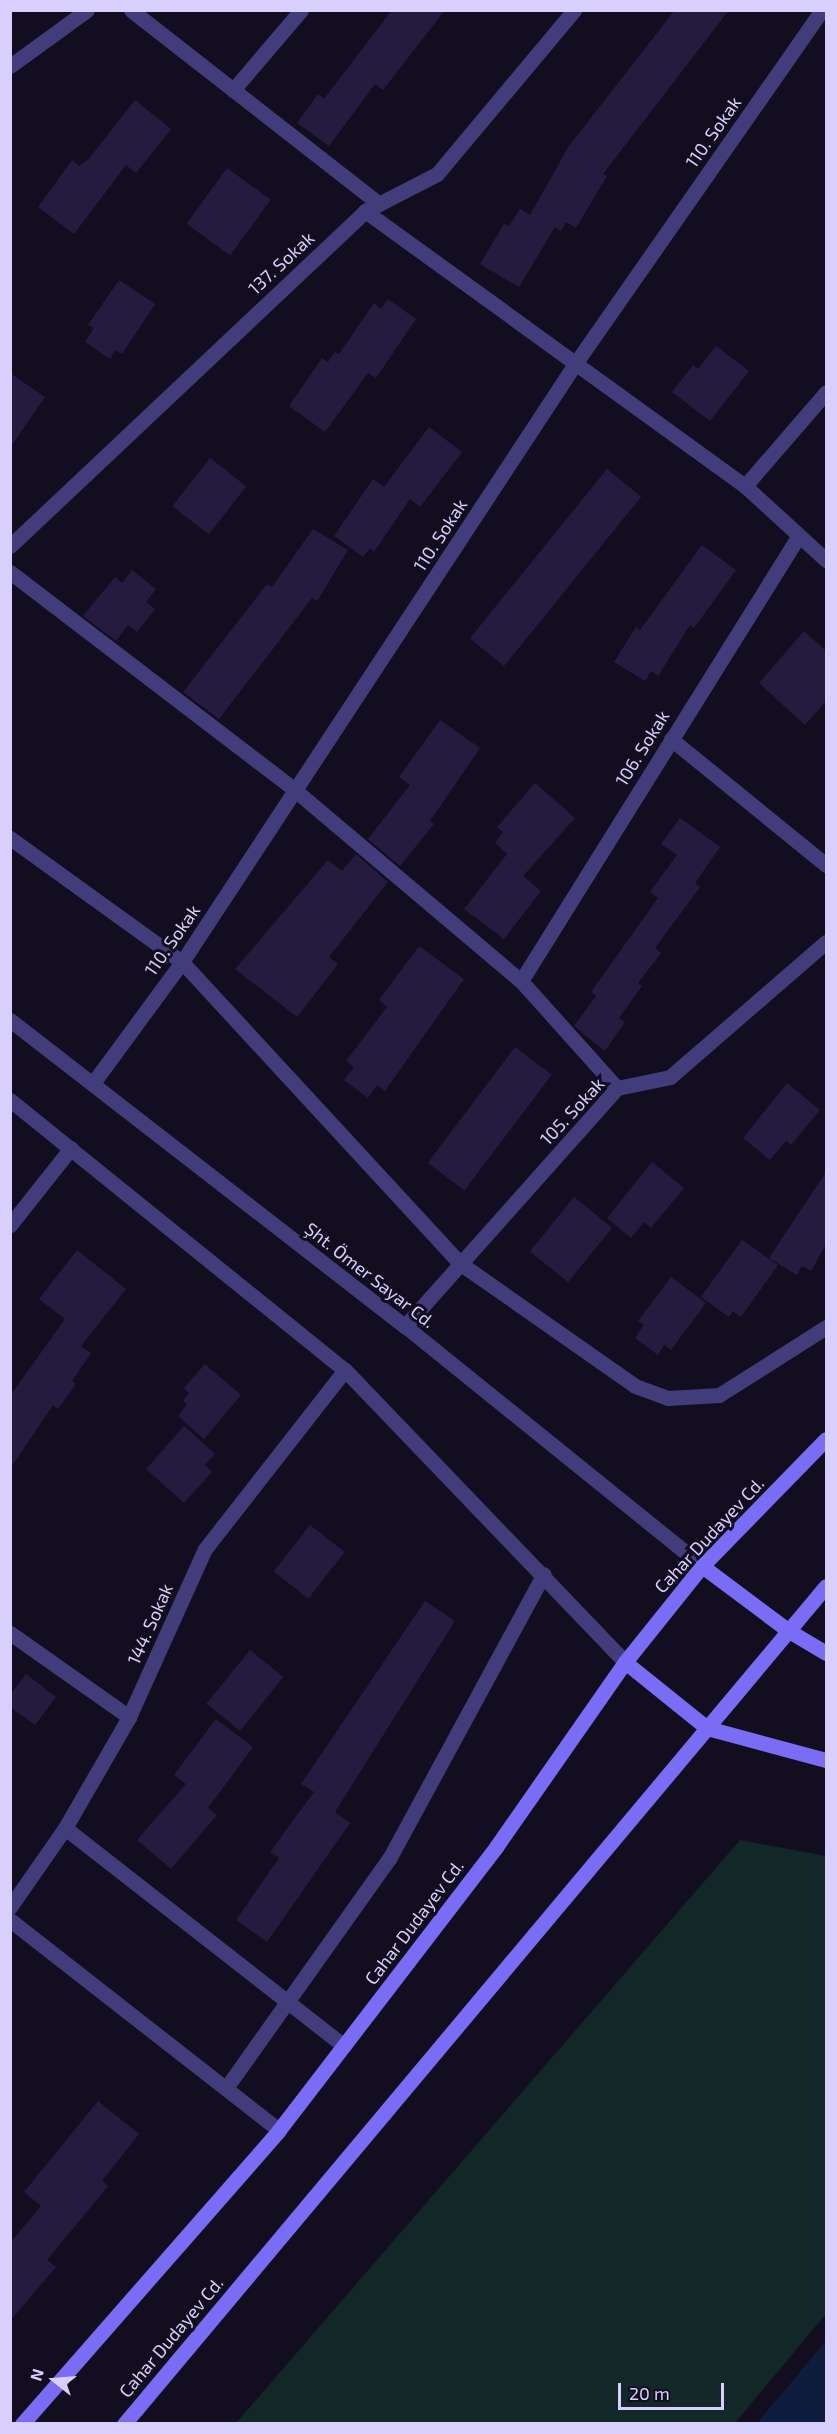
<!DOCTYPE html>
<meta charset="utf-8">
<style>
body{margin:0}
#map{position:relative;width:837px;height:2434px;overflow:hidden;background:#120e1f;font-family:"Exo 2",sans-serif}
div>[style]{position:absolute}
[style*='--x']{left:calc(var(--x)*1px);top:calc(var(--y)*1px);width:calc(var(--w)*1px);rotate:calc(var(--a)*1deg)}
.green>*{inset:0;background:#112728}
.water>*{inset:0;background:#0e1c3d}
.building>*{inset:0;background:#251b3e;transform-origin:0 0}
.minor>*{height:15px;margin:-7.5px;padding:0 7.5px;transform-origin:7.5px;border-radius:7.5px;background:#433c7b}
.tertiary>*{height:15px;margin:-7.5px;padding:0 7.5px;transform-origin:7.5px;border-radius:7.5px;background:#433c7b}
.secondary>*{height:15px;margin:-7.5px;padding:0 7.5px;transform-origin:7.5px;border-radius:7.5px;background:#7b6cf5}
span{translate:-50% -50%;white-space:nowrap;text-align:center;line-height:1.15;-webkit-text-stroke:6px #120e1f;paint-order:stroke}
.street-label{font-size:18px;color:#d8cffc}
.frame{position:absolute;inset:0;border:12px solid #d8cffc;pointer-events:none}
.north{position:absolute;left:24px;top:2350px;width:60px;height:60px;-webkit-text-stroke:4px #120e1f;paint-order:stroke;rotate:287deg;font-size:16px;font-weight:700;line-height:24px;text-align:center;color:#d8cffc}
.north::after{content:'';display:block;margin:auto;width:21px;height:27px;background:#d8cffc;clip-path:polygon(50% 0,100% 100%,50% 72%,0 100%)}
.scale{position:absolute;left:618px;top:2383px;width:106px;height:27px;box-sizing:border-box;border:3px solid #d8cffc;border-top:0;padding-left:8px;font-size:18px;line-height:21px;white-space:nowrap;color:#d8cffc;-webkit-text-stroke:4px #120e1f;paint-order:stroke}
</style>
<div id="map">
<div class="green">
<i style="clip-path:polygon(740px 1840px,826px 1856px,826px 2314px,735px 2423px,236px 2423px)"></i>
</div>
<div class="water">
<i style="clip-path:polygon(826px 2341px,826px 2423px,757px 2423px)"></i>
</div>
<div class="building">
<i style="clip-path:polygon(392px 10px,445px 10px,383px 90px,375px 84px,329px 146px,297px 123px,318px 94px,324px 99px)"></i>
<i style="clip-path:polygon(675px 10px,729px 10px,603px 174px,607px 176px,576px 228px,566px 222px,561px 231px,555px 227px,519px 287px,480px 264px,504px 224px,509px 226px,520px 209px,530px 215px,569px 146px)"></i>
<i style="clip-path:polygon(135px 100px,171px 129px,136px 173px,126px 165px,74px 234px,38px 207px,72px 160px,79px 166px,88px 160px)"></i>
<i style="left:227px;top:168px;width:54px;height:69px;rotate:36deg"></i>
<i style="clip-path:polygon(119px 280px,155px 304px,122px 354px,115px 350px,110px 359px,85px 342px,94px 328px,88px 325px)"></i>
<i style="clip-path:polygon(388px 299px,416px 319px,376px 378px,368px 373px,325px 432px,289px 406px,322px 358px,328px 362px,335px 352px,339px 354px,374px 303px,381px 309px)"></i>
<i style="clip-path:polygon(716px 346px,749px 371px,710px 421px,672px 392px,693px 365px,698px 369px)"></i>
<i style="clip-path:polygon(10px 373px,45px 397px,10px 448px)"></i>
<i style="clip-path:polygon(429px 427px,462px 452px,420px 507px,410px 499px,374px 552px,370px 548px,363px 557px,334px 536px,373px 479px,384px 487px)"></i>
<i style="left:210px;top:458px;width:46px;height:61px;rotate:38deg"></i>
<i style="left:607px;top:469px;width:44px;height:218px;rotate:39deg"></i>
<i style="clip-path:polygon(313px 529px,348px 550px,317px 601px,312px 598px,219px 719px,183px 692px,267px 584px,272px 587px)"></i>
<i style="clip-path:polygon(702px 545px,736px 570px,694px 628px,690px 625px,658px 676px,651px 671px,645px 681px,614px 662px,636px 627px,640px 630px)"></i>
<i style="clip-path:polygon(132px 570px,156px 589px,146px 602px,155px 609px,137px 632px,128px 625px,116px 641px,83px 616px,115px 577px,122px 583px)"></i>
<i style="clip-path:polygon(804px 631px,826px 651px,826px 701px,805px 725px,759px 683px)"></i>
<i style="clip-path:polygon(440px 720px,480px 748px,430px 821px,434px 824px,400px 866px,368px 839px,410px 785px,399px 777px)"></i>
<i style="clip-path:polygon(535px 783px,575px 818px,523px 876px,541px 891px,504px 939px,464px 909px,507px 854px,495px 843px,503px 832px,497px 827px)"></i>
<i style="clip-path:polygon(680px 818px,720px 847px,695px 883px,700px 887px,655px 948px,661px 953px,638px 983px,642px 986px,619px 1018px,625px 1022px,605px 1051px,574px 1026px,596px 996px,591px 992px,658px 898px,650px 892px,677px 855px,661px 844px)"></i>
<i style="clip-path:polygon(356px 854px,388px 882px,329px 957px,338px 964px,297px 1017px,235px 969px,328px 860px,342px 871px)"></i>
<i style="clip-path:polygon(419px 946px,464px 979px,385px 1091px,377px 1085px,368px 1098px,344px 1080px,354px 1067px,346px 1061px,387px 1007px,379px 1000px)"></i>
<i style="left:515px;top:1047px;width:46px;height:145px;rotate:37deg"></i>
<i style="clip-path:polygon(787px 1083px,820px 1110px,791px 1145px,786px 1141px,770px 1160px,743px 1138px)"></i>
<i style="clip-path:polygon(652px 1162px,684px 1188px,651px 1228px,644px 1222px,631px 1238px,607px 1218px)"></i>
<i style="clip-path:polygon(826px 1172px,826px 1244px,811px 1271px,802px 1266px,797px 1275px,769px 1258px)"></i>
<i style="left:574px;top:1197px;width:49px;height:70px;rotate:39deg"></i>
<i style="clip-path:polygon(742px 1240px,778px 1265px,741px 1317px,733px 1311px,729px 1317px,701px 1297px)"></i>
<i style="clip-path:polygon(77px 1250px,126px 1289px,81px 1346px,91px 1353px,72px 1381px,76px 1384px,58px 1409px,53px 1405px,10px 1469px,10px 1396px,65px 1319px,39px 1299px)"></i>
<i style="clip-path:polygon(671px 1277px,706px 1303px,671px 1350px,664px 1345px,658px 1355px,635px 1338px,644px 1325px,638px 1321px)"></i>
<i style="clip-path:polygon(205px 1364px,241px 1395px,204px 1439px,178px 1416px,187px 1404px,183px 1401px,189px 1393px,184px 1388px)"></i>
<i style="clip-path:polygon(184px 1426px,215px 1454px,205px 1465px,212px 1472px,184px 1503px,146px 1469px)"></i>
<i style="left:310px;top:1525px;width:44px;height:59px;rotate:38deg"></i>
<i style="clip-path:polygon(425px 1601px,455px 1621px,335px 1812px,350px 1823px,267px 1942px,236px 1920px,279px 1858px,270px 1852px,314px 1792px,301px 1784px)"></i>
<i style="left:250px;top:1650px;width:43px;height:69px;rotate:39deg"></i>
<i style="clip-path:polygon(26px 1674px,56px 1697px,35px 1725px,10px 1707px,10px 1695px)"></i>
<i style="clip-path:polygon(216px 1719px,253px 1747px,208px 1808px,217px 1815px,171px 1869px,137px 1840px,186px 1784px,174px 1775px)"></i>
<i style="clip-path:polygon(98px 2101px,139px 2134px,102px 2181px,108px 2186px,47px 2260px,56px 2267px,10px 2321px,10px 2243px,41px 2206px,24px 2192px)"></i>
</div>
<div class="minor">
<i style="--x:131;--y:10;--w:315;--a:38"></i>
<i style="--x:10;--y:66;--w:95;--a:-36"></i>
<i style="--x:233;--y:90;--w:105;--a:-49.6"></i>
<i style="--x:365;--y:211;--w:469;--a:35.9"></i>
<i style="--x:745;--y:486;--w:110;--a:42.4"></i>
<i style="--x:745;--y:486;--w:124;--a:-49.2"></i>
<i style="--x:10;--y:546;--w:488;--a:-43.3"></i>
<i style="--x:365;--y:211;--w:81;--a:-27.2"></i>
<i style="--x:437;--y:174;--w:214;--a:-50.1"></i>
<i style="--x:10;--y:572;--w:360;--a:37.4"></i>
<i style="--x:296;--y:791;--w:294;--a:40.2"></i>
<i style="--x:521;--y:981;--w:144;--a:48.1"></i>
<i style="--x:671;--y:739;--w:200;--a:39.1"></i>
<i style="--x:10;--y:838;--w:212;--a:35.8"></i>
<i style="--x:182;--y:962;--w:411;--a:47.3"></i>
<i style="--x:461;--y:1264;--w:213;--a:35"></i>
<i style="--x:635;--y:1386;--w:35;--a:20"></i>
<i style="--x:668;--y:1398;--w:51;--a:-3.4"></i>
<i style="--x:719;--y:1395;--w:127;--a:-32.4"></i>
<i style="--x:521;--y:981;--w:523;--a:-58.04"></i>
<i style="--x:93;--y:1083;--w:150;--a:-53.7"></i>
<i style="--x:182;--y:962;--w:719;--a:-56.69"></i>
<i style="--x:577;--y:361;--w:428;--a:-55.1"></i>
<i style="--x:10;--y:1225;--w:98;--a:-51.6"></i>
<i style="--x:405;--y:1326;--w:319;--a:-48.3"></i>
<i style="--x:617;--y:1088;--w:54;--a:-11.7"></i>
<i style="--x:670;--y:1077;--w:206;--a:-40.9"></i>
<i style="--x:10;--y:1633;--w:146;--a:35.2"></i>
<i style="--x:65;--y:1828;--w:354;--a:38"></i>
<i style="--x:10;--y:1907;--w:96;--a:-55.2"></i>
<i style="--x:65;--y:1828;--w:128;--a:-60"></i>
<i style="--x:129;--y:1717;--w:184;--a:-65.7"></i>
<i style="--x:205;--y:1549;--w:227;--a:-52"></i>
<i style="--x:10;--y:1920;--w:341;--a:38"></i>
<i style="--x:226;--y:2088;--w:281;--a:-54.6"></i>
<i style="--x:389;--y:1859;--w:324;--a:-61.5"></i>
</div>
<div class="tertiary">
<i style="--x:10;--y:1020;--w:500;--a:37.8"></i>
<i style="--x:405;--y:1326;--w:382;--a:38.9"></i>
<i style="--x:10;--y:1100;--w:430;--a:38.9"></i>
<i style="--x:345;--y:1370;--w:405;--a:46.2"></i>
</div>
<div class="secondary">
<i style="--x:702;--y:1566;--w:109;--a:36.8"></i>
<i style="--x:789;--y:1631;--w:43;--a:30.7"></i>
<i style="--x:625;--y:1662;--w:105;--a:38.8"></i>
<i style="--x:707;--y:1728;--w:123;--a:15.1"></i>
<i style="--x:22;--y:2424;--w:390;--a:-48.8"></i>
<i style="--x:279;--y:2130;--w:357;--a:-52.5"></i>
<i style="--x:496;--y:1847;--w:226;--a:-55.1"></i>
<i style="--x:625;--y:1662;--w:123;--a:-51.3"></i>
<i style="--x:702;--y:1566;--w:177;--a:-45.7"></i>
<i style="--x:124;--y:2424;--w:1093;--a:-50.05"></i>
</div>
<div class="street-label">
<span style="left:713px;top:132px;rotate:-55deg">110. Sokak</span>
<span style="left:281px;top:263px;rotate:-43deg">137. Sokak</span>
<span style="left:440px;top:535px;rotate:-57deg">110. Sokak</span>
<span style="left:642px;top:748px;rotate:-58deg">106. Sokak</span>
<span style="left:172px;top:940px;rotate:-55deg">110. Sokak</span>
<span style="left:572px;top:1111px;rotate:-47deg">105. Sokak</span>
<span style="left:370px;top:1275px;rotate:38deg">Şht. Ömer Sayar Cd.</span>
<span style="left:709px;top:1535px;rotate:-47deg">Cahar Dudayev Cd.</span>
<span style="left:150px;top:1624px;rotate:-66deg">144. Sokak</span>
<span style="left:414px;top:1922px;rotate:-53deg">Cahar Dudayev Cd.</span>
<span style="left:171px;top:2337px;rotate:-50deg">Cahar Dudayev Cd.</span>
</div>
<div class="frame"></div>
<div class="north">N</div>
<div class="scale">20 m</div>
</div>
